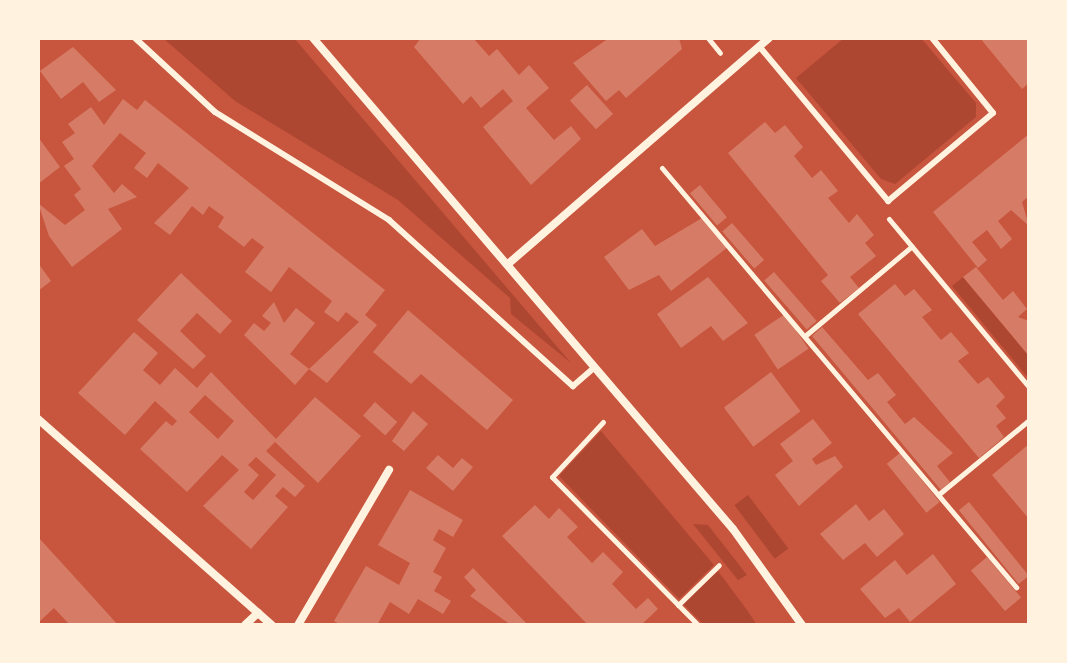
<!DOCTYPE html>
<style>
body{margin:0}
#map{position:relative;width:1067px;height:663px;overflow:hidden;background:#c8553d;font-family:"DejaVu Sans",sans-serif}
div>[style]{position:absolute}
[style*='--x']{left:calc(var(--x)*1px);top:calc(var(--y)*1px);width:calc(var(--w)*1px);rotate:calc(var(--a)*1deg)}
.green>*{inset:0;background:#ae4732;transform-origin:0 0}
.building>*{inset:0;background:#d67c66;transform-origin:0 0}
.path>*{height:5px;margin:-2.5px;padding:0 2.5px;transform-origin:2.5px;border-radius:2.5px;background:#fff3e0}
.service>*{height:6px;margin:-3px;padding:0 3px;transform-origin:3px;border-radius:3px;background:#fff3e0}
.minor>*{height:8px;margin:-4px;padding:0 4px;transform-origin:4px;border-radius:4px;background:#fff3e0}
span{translate:-50% -50%;white-space:nowrap;text-align:center;line-height:1.15;-webkit-text-stroke:8px #fff3e0;paint-order:stroke}
.frame{position:absolute;inset:0;border:40px solid #fff3e0;pointer-events:none}
</style>
<div id="map">
<div class="green">
<i style="clip-path:polygon(163px 38px,294px 38px,571px 363px,511px 314px,510px 298px,398px 200px,235px 101px)"></i>
<i style="clip-path:polygon(844px 38px,921px 38px,976px 103px,976px 117px,895px 184px,881px 179px,796px 78px)"></i>
<i style="clip-path:polygon(963px 277px,1029px 356px,1029px 379px,952px 286px)"></i>
<i style="clip-path:polygon(601px 431px,714px 565px,679px 599px,559px 476px)"></i>
<i style="left:748px;top:495px;width:67px;height:17px;rotate:53deg"></i>
<i style="clip-path:polygon(693px 524px,708px 525px,747px 575px,738px 580px)"></i>
<i style="clip-path:polygon(718px 571px,747px 610px,757px 625px,704px 625px,683px 604px)"></i>
</div>
<div class="building">
<i style="clip-path:polygon(421px 38px,473px 38px,489px 56px,497px 49px,519px 75px,529px 65px,549px 88px,526px 108px,554px 140px,571px 126px,581px 139px,531px 185px,483px 127px,513px 101px,503px 89px,481px 108px,471px 96px,463px 104px,414px 47px)"></i>
<i style="clip-path:polygon(609px 38px,679px 38px,682px 49px,626px 98px,619px 90px,606px 101px,573px 63px)"></i>
<i style="clip-path:polygon(980px 38px,1029px 38px,1029px 83px,1022px 89px)"></i>
<i style="clip-path:polygon(73px 47px,116px 90px,99px 102px,83px 82px,61px 99px,40px 71px)"></i>
<i style="left:587px;top:85px;width:39px;height:23px;rotate:48deg"></i>
<i style="clip-path:polygon(123px 99px,137px 110px,145px 100px,385px 290px,365px 315px,377px 325px,327px 383px,309px 369px,359px 322px,346px 312px,338px 322px,324px 312px,332px 301px,289px 267px,271px 292px,245px 272px,264px 247px,252px 238px,244px 247px,218px 227px,224px 217px,209px 206px,203px 215px,192px 206px,170px 235px,154px 223px,189px 188px,158px 163px,147px 178px,134px 168px,146px 153px,120px 133px,92px 166px,114px 193px,122px 184px,137px 197px,108px 209px,122px 229px,72px 267px,49px 236px,38px 203px,65px 225px,85px 210px,74px 195px,81px 189px,64px 166px,74px 159px,62px 142px,75px 133px,68px 124px,91px 107px,104px 125px)"></i>
<i style="clip-path:polygon(765px 122px,775px 133px,785px 125px,803px 147px,794px 156px,812px 178px,821px 170px,838px 191px,828px 198px,849px 223px,857px 214px,874px 235px,865px 243px,876px 256px,850px 277px,859px 288px,840px 303px,821px 281px,828px 275px,728px 153px)"></i>
<i style="clip-path:polygon(1029px 134px,1029px 196px,1022px 202px,1029px 226px,1011px 210px,998px 221px,1012px 239px,1001px 249px,987px 230px,972px 242px,987px 260px,978px 268px,933px 212px)"></i>
<i style="clip-path:polygon(38px 137px,60px 167px,38px 184px)"></i>
<i style="left:700px;top:185px;width:42px;height:13px;rotate:50deg"></i>
<i style="clip-path:polygon(702px 218px,728px 247px,671px 291px,659px 275px,629px 290px,604px 257px,642px 229px,655px 246px)"></i>
<i style="left:732px;top:223px;width:49px;height:13px;rotate:49deg"></i>
<i style="clip-path:polygon(38px 263px,51px 281px,38px 291px)"></i>
<i style="clip-path:polygon(976px 267px,1003px 300px,1013px 291px,1027px 309px,1018px 317px,1029px 321px,1029px 356px,963px 277px)"></i>
<i style="left:774px;top:272px;width:65px;height:13px;rotate:49deg"></i>
<i style="clip-path:polygon(181px 273px,232px 321px,220px 334px,197px 313px,180px 331px,206px 356px,193px 369px,137px 320px)"></i>
<i style="clip-path:polygon(708px 277px,748px 323px,723px 341px,711px 326px,681px 348px,657px 314px)"></i>
<i style="clip-path:polygon(895px 284px,905px 296px,914px 289px,932px 310px,922px 317px,941px 340px,951px 332px,969px 353px,958px 361px,978px 384px,988px 377px,1005px 397px,996px 406px,1006px 418px,996px 426px,1004px 437px,979px 458px,858px 314px)"></i>
<i style="clip-path:polygon(274px 302px,284px 323px,296px 308px,315px 323px,290px 354px,309px 369px,295px 385px,244px 335px,254px 323px,264px 331px,271px 323px,262px 316px)"></i>
<i style="clip-path:polygon(408px 310px,513px 400px,487px 430px,421px 374px,411px 384px,373px 352px)"></i>
<i style="left:785px;top:314px;width:42px;height:37px;rotate:56deg"></i>
<i style="clip-path:polygon(822px 327px,868px 380px,878px 373px,896px 395px,887px 402px,905px 424px,914px 417px,953px 453px,937px 466px,950px 482px,941px 490px,812px 336px)"></i>
<i style="clip-path:polygon(evenodd,134px 332px,158px 353px,143px 370px,160px 385px,175px 368px,197px 388px,211px 372px,276px 439px,315px 397px,361px 436px,318px 483px,275px 442px,266px 451px,305px 486px,295px 497px,283px 487px,275px 496px,288px 507px,251px 549px,203px 506px,239px 470px,222px 455px,187px 492px,140px 449px,166px 421px,172px 426px,177px 421px,155px 401px,125px 435px,78px 393px,134px 332px,205px 395px,234px 421px,218px 439px,189px 412px,205px 395px,134px 332px,256px 457px,276px 475px,253px 500px,244px 492px,259px 475px,248px 465px,256px 457px)"></i>
<i style="left:771px;top:372px;width:49px;height:59px;rotate:53deg"></i>
<i style="left:375px;top:402px;width:30px;height:18px;rotate:42deg"></i>
<i style="clip-path:polygon(413px 411px,428px 424px,404px 451px,392px 441px)"></i>
<i style="clip-path:polygon(813px 419px,832px 443px,812px 459px,816px 465px,835px 456px,843px 467px,799px 506px,775px 475px,793px 461px,780px 444px)"></i>
<i style="clip-path:polygon(1029px 444px,1029px 519px,992px 475px)"></i>
<i style="left:900px;top:453px;width:63px;height:17px;rotate:51deg"></i>
<i style="clip-path:polygon(438px 455px,453px 468px,462px 458px,473px 467px,453px 491px,426px 468px)"></i>
<i style="clip-path:polygon(410px 490px,463px 520px,453px 537px,439px 529px,433px 540px,446px 548px,433px 572px,442px 577px,434px 591px,451px 601px,443px 614px,418px 599px,409px 614px,390px 602px,377px 625px,341px 625px,334px 621px,366px 566px,399px 585px,410px 563px,378px 545px)"></i>
<i style="left:969px;top:502px;width:95px;height:13px;rotate:51deg"></i>
<i style="clip-path:polygon(856px 504px,869px 521px,884px 509px,904px 534px,877px 557px,865px 543px,843px 560px,820px 534px)"></i>
<i style="clip-path:polygon(535px 505px,549px 519px,559px 508px,578px 527px,567px 537px,592px 563px,603px 552px,623px 572px,612px 584px,636px 609px,648px 598px,658px 609px,641px 625px,588px 625px,502px 536px)"></i>
<i style="clip-path:polygon(38px 537px,71px 573px,118px 625px,70px 625px,54px 608px,38px 623px)"></i>
<i style="clip-path:polygon(933px 554px,956px 584px,910px 622px,899px 608px,885px 618px,860px 589px,895px 560px,907px 575px)"></i>
<i style="left:987px;top:557px;width:53px;height:21px;rotate:50deg"></i>
<i style="clip-path:polygon(473px 568px,494px 590px,528px 625px,511px 625px,470px 596px,476px 590px,464px 577px)"></i>
</div>
<div class="path">
<i style="--x:708;--y:38;--w:19;--a:51"></i>
<i style="--x:662;--y:168;--w:549;--a:49.81"></i>
<i style="--x:889;--y:219;--w:219;--a:50.2"></i>
<i style="--x:806;--y:335;--w:138;--a:-40"></i>
<i style="--x:603;--y:422;--w:75;--a:132.8"></i>
<i style="--x:552;--y:477;--w:208;--a:45.4"></i>
<i style="--x:939;--y:494;--w:117;--a:-39.4"></i>
<i style="--x:678;--y:605;--w:57;--a:-44.3"></i>
</div>
<div class="service">
<i style="--x:135;--y:38;--w:109;--a:42.8"></i>
<i style="--x:215;--y:112;--w:205;--a:31.8"></i>
<i style="--x:389;--y:220;--w:248;--a:42.1"></i>
<i style="--x:573;--y:386;--w:29;--a:-41"></i>
<i style="--x:759;--y:46;--w:202;--a:50.2"></i>
<i style="--x:888;--y:201;--w:137;--a:-40"></i>
<i style="--x:993;--y:113;--w:97;--a:-129.1"></i>
</div>
<div class="minor">
<i style="--x:313;--y:38;--w:646;--a:49.46"></i>
<i style="--x:733;--y:529;--w:118;--a:54.3"></i>
<i style="--x:508;--y:264;--w:345;--a:-40.9"></i>
<i style="--x:38;--y:419;--w:312;--a:41.4"></i>
<i style="--x:245;--y:625;--w:18;--a:-43"></i>
<i style="--x:298;--y:625;--w:180;--a:-59.6"></i>
</div>
<div class="frame"></div>
</div>
